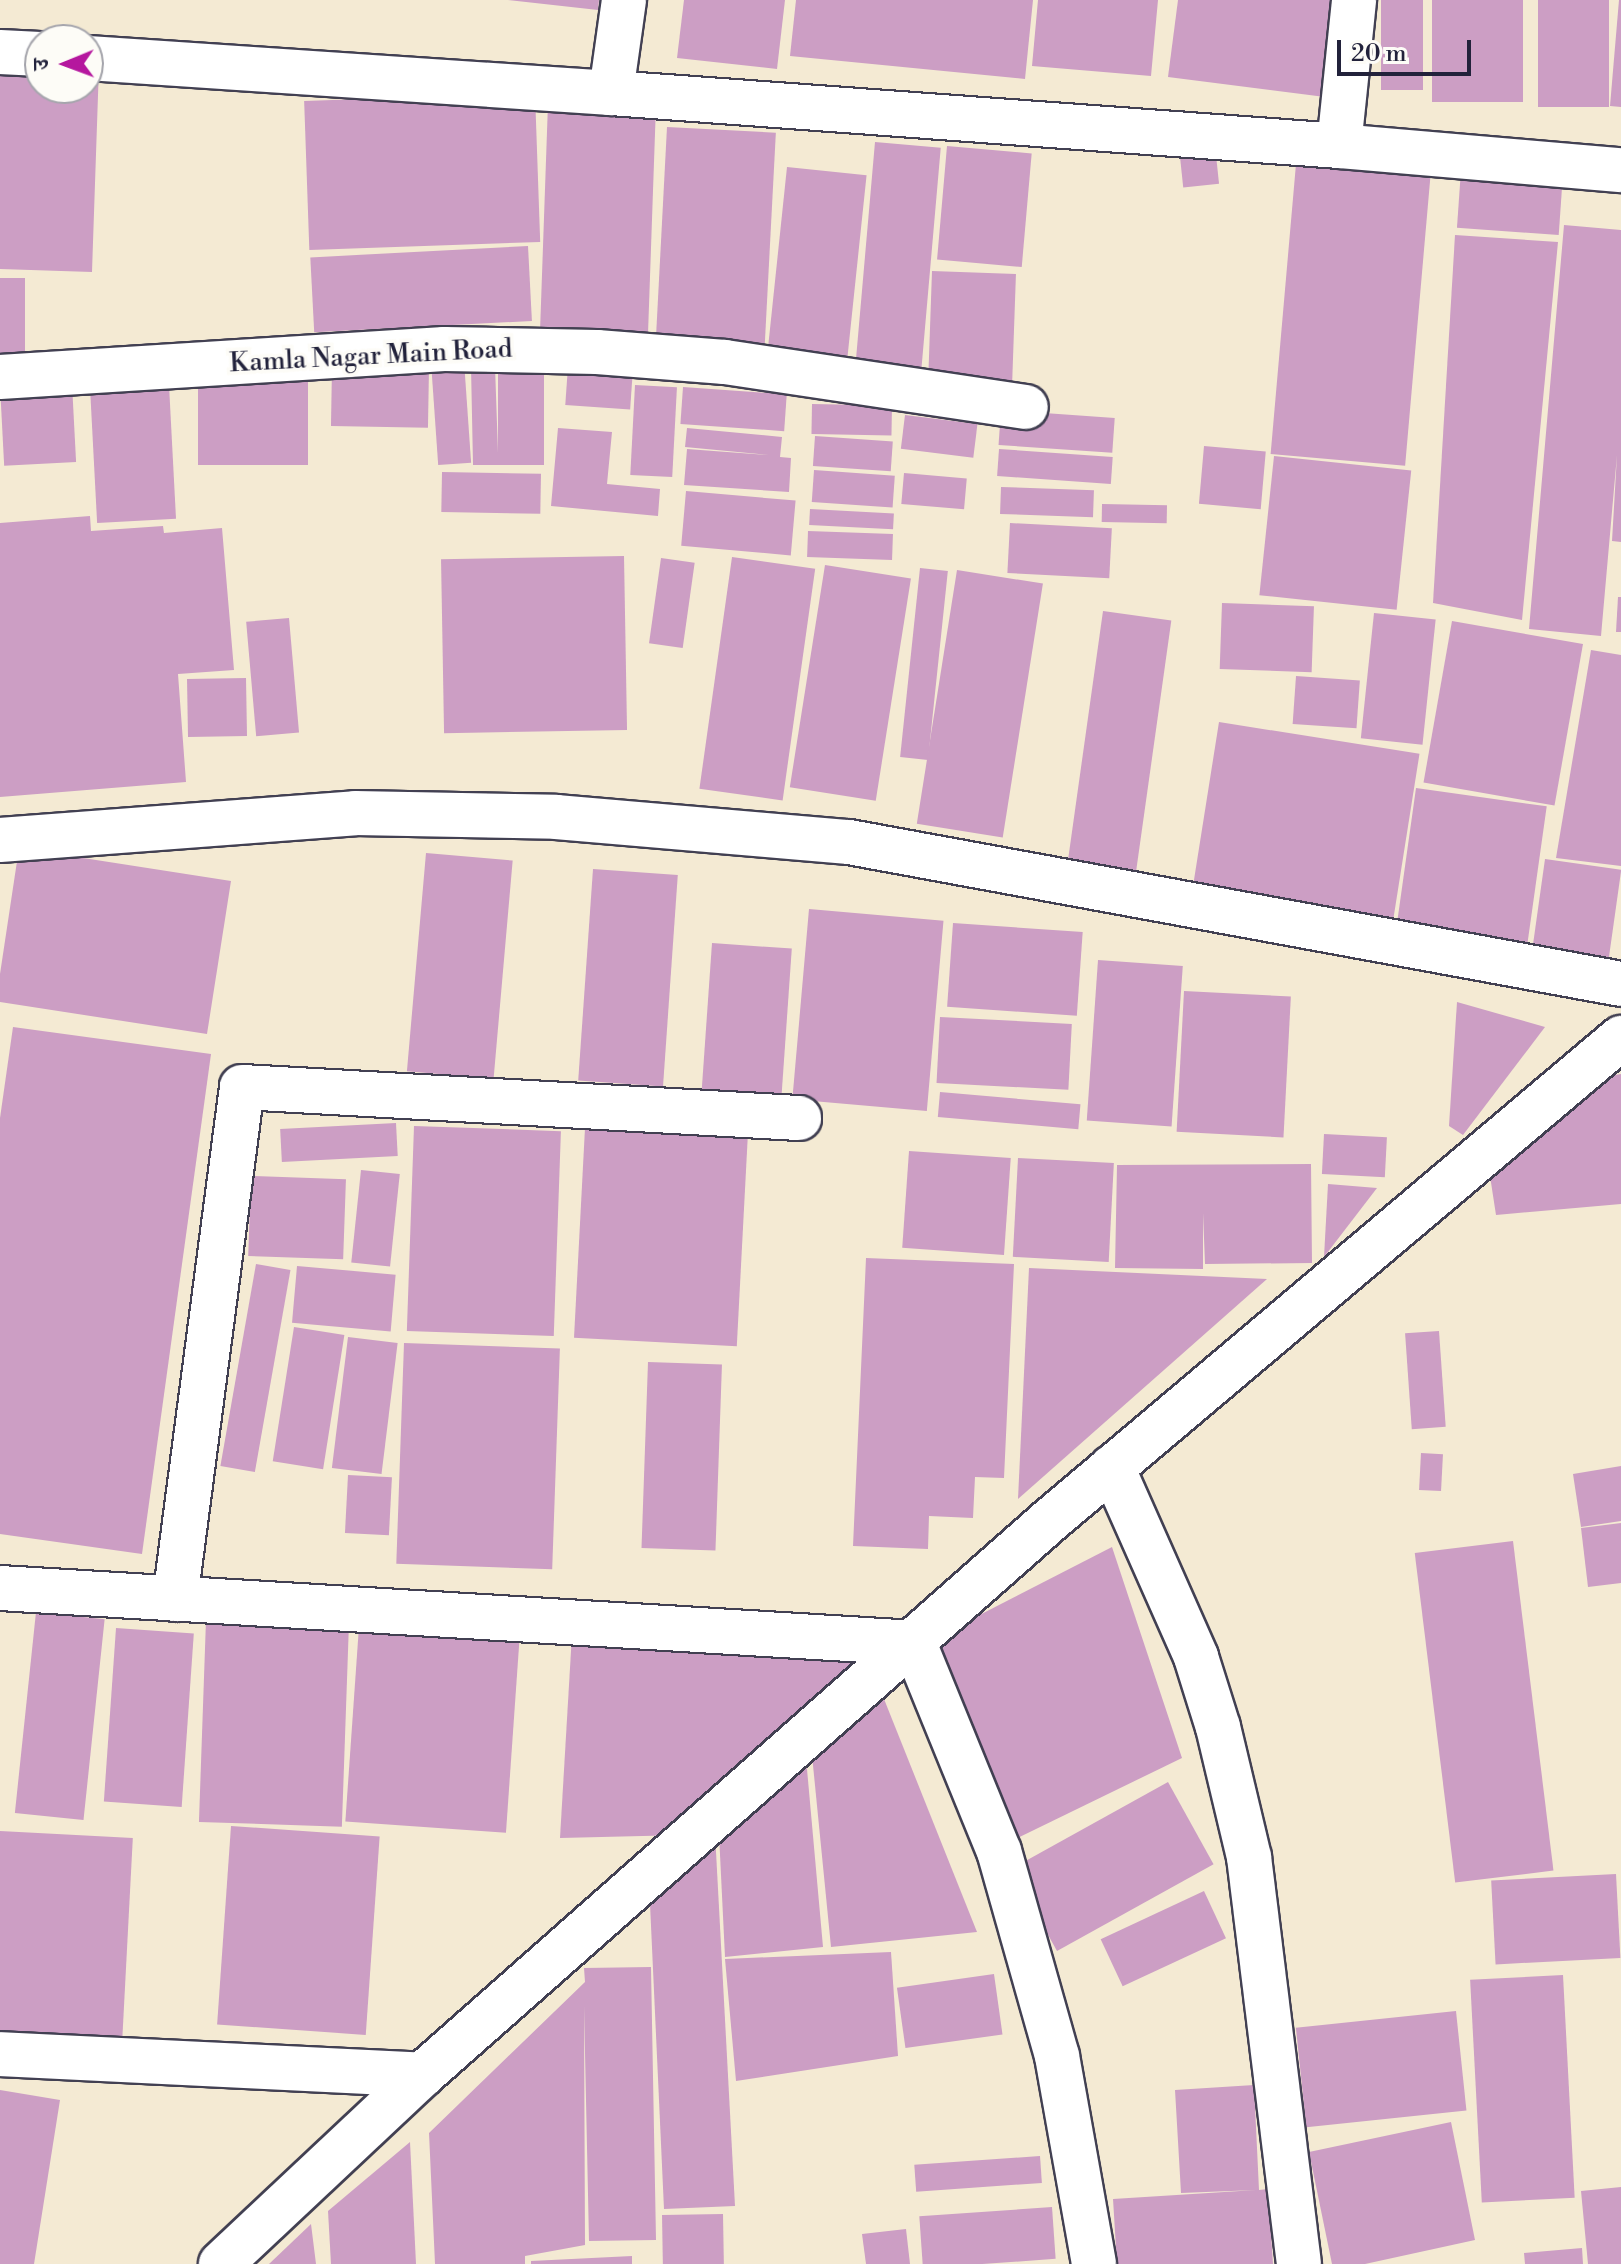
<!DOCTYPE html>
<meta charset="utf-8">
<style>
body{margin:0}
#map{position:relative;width:1621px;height:2264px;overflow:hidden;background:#f4ead3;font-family:"Libre Bodoni","Noto Serif Devanagari",serif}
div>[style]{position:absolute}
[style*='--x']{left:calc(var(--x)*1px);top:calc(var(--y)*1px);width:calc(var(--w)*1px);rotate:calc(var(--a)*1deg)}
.building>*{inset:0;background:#cc9ec4;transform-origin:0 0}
.roads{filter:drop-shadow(2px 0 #424052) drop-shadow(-2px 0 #424052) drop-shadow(0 2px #424052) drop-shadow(0 -2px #424052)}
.minor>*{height:44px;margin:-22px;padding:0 22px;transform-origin:22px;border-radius:22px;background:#fff}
span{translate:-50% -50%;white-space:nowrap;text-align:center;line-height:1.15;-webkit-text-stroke:7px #fdfcf7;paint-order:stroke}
.street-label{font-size:26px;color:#22223b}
.north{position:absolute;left:24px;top:24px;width:80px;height:80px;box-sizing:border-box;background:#fdfcf7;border:2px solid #a5a5ac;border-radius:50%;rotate:269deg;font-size:22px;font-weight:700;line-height:32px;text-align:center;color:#22223b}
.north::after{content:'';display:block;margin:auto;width:28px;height:36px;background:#b5179e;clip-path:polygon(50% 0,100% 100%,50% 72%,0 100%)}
.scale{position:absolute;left:1337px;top:40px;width:134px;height:36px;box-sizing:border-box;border:4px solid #22223b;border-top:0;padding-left:10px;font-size:24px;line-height:28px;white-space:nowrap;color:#22223b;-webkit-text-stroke:6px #fdfcf7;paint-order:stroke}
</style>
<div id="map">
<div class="building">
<i style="clip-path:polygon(508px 0,599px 0,598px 10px)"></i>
<i style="clip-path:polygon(684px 0,785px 0,777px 69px,677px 58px)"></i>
<i style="clip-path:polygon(796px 0,1033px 0,1025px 79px,790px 56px)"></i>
<i style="clip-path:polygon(1038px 0,1158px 0,1151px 76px,1032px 66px)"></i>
<i style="clip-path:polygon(1178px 0,1337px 0,1325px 97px,1168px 77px)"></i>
<i style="left:1381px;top:0;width:42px;height:90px"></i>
<i style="left:1432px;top:0;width:91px;height:102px"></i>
<i style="left:1538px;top:0;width:71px;height:107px"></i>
<i style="clip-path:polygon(1619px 0,1621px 0,1621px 107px,1610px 106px)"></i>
<i style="clip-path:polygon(0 62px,40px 63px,40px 88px,88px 88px,88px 65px,99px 66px,92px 272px,0 269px)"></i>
<i style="left:535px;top:93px;width:149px;height:231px;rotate:88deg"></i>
<i style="left:548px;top:103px;width:108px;height:239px;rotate:2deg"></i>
<i style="left:667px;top:127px;width:109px;height:217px;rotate:3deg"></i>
<i style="left:875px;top:142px;width:66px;height:235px;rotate:5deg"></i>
<i style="left:947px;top:146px;width:85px;height:114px;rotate:5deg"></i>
<i style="left:1216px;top:155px;width:29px;height:36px;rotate:84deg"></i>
<i style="left:1296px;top:164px;width:135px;height:291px;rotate:5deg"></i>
<i style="left:787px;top:167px;width:80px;height:203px;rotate:6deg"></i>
<i style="left:1461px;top:170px;width:102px;height:58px;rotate:4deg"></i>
<i style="clip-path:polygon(1564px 225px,1621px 230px,1621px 542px,1612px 541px,1617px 455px,1601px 636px,1529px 629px)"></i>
<i style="clip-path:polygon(1455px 235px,1558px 242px,1522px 620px,1433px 603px)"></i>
<i style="left:528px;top:246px;width:75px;height:218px;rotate:87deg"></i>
<i style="left:932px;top:271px;width:84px;height:112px;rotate:2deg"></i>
<i style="left:0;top:278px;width:25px;height:86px"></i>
<i style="left:464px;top:361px;width:102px;height:33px;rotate:86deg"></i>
<i style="clip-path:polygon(498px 363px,544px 363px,544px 465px,473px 465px,471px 367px,495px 366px,498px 453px)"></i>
<i style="left:568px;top:366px;width:65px;height:39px;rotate:4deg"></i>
<i style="left:332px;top:367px;width:97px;height:59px;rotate:1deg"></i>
<i style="left:198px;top:377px;width:110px;height:88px"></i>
<i style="left:72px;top:384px;width:78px;height:72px;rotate:87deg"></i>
<i style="left:169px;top:385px;width:134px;height:79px;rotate:87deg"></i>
<i style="left:635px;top:385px;width:42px;height:90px;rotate:3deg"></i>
<i style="left:683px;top:387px;width:104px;height:37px;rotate:4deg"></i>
<i style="left:812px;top:404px;width:80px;height:30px;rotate:1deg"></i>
<i style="left:1001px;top:410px;width:114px;height:35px;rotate:4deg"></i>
<i style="left:905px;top:415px;width:73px;height:34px;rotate:7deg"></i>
<i style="clip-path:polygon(558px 428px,612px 432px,607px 484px,660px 489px,658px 516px,551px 506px)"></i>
<i style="clip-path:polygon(687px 428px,782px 437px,780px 457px,791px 458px,789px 492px,684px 485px,687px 449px,769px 455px,685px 447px)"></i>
<i style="left:815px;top:436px;width:78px;height:30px;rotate:4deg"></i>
<i style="left:1204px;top:446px;width:62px;height:58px;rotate:5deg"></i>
<i style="left:999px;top:449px;width:114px;height:27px;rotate:4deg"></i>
<i style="left:1274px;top:456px;width:138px;height:140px;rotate:6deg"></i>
<i style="left:814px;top:470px;width:81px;height:32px;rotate:4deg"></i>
<i style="left:442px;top:472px;width:99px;height:40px;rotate:1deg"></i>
<i style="left:904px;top:473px;width:63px;height:31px;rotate:5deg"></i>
<i style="left:1001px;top:487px;width:93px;height:27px;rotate:2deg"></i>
<i style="left:686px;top:491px;width:110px;height:55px;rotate:5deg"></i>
<i style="left:1102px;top:504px;width:65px;height:18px;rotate:1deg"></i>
<i style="left:810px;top:509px;width:84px;height:16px;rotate:3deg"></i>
<i style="clip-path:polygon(90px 516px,91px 531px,163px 526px,164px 533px,222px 528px,234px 670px,178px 674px,186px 782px,0 797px,0 523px)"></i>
<i style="left:1010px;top:523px;width:102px;height:50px;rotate:3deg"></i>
<i style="left:808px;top:531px;width:85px;height:26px;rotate:2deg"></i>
<i style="left:624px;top:556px;width:174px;height:183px;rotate:89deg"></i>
<i style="left:732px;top:557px;width:84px;height:234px;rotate:8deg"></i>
<i style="left:661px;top:558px;width:34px;height:86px;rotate:8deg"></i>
<i style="left:825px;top:565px;width:87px;height:225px;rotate:9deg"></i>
<i style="left:920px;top:568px;width:28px;height:190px;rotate:6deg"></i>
<i style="left:957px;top:570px;width:87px;height:257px;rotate:9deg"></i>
<i style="clip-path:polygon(1618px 597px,1621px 597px,1621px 632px,1616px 632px)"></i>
<i style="left:1222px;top:603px;width:92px;height:66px;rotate:2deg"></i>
<i style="left:1103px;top:611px;width:69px;height:262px;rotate:8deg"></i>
<i style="left:1374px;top:613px;width:62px;height:126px;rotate:6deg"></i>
<i style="left:289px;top:618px;width:115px;height:43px;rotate:85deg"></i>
<i style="left:1452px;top:621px;width:133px;height:164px;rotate:10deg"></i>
<i style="clip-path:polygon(1591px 650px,1621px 655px,1621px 866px,1556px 858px)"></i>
<i style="left:1296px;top:676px;width:64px;height:48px;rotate:4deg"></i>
<i style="left:246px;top:678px;width:58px;height:59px;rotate:89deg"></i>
<i style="left:1219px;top:722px;width:203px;height:166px;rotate:9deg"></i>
<i style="left:1416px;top:788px;width:132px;height:140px;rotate:8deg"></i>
<i style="clip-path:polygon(19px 848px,231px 881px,207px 1034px,0 1002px,0 974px)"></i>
<i style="left:426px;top:853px;width:87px;height:219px;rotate:5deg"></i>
<i style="left:1545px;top:859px;width:77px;height:89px;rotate:8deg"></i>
<i style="left:593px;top:869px;width:85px;height:212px;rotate:4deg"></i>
<i style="left:809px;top:909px;width:135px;height:191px;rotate:5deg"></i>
<i style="left:953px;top:923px;width:130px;height:84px;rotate:4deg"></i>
<i style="left:712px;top:943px;width:80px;height:158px;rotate:4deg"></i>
<i style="left:1098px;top:960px;width:85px;height:161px;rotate:4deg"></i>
<i style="left:1184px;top:991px;width:107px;height:141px;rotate:3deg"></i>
<i style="clip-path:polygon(1457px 1002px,1545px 1027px,1463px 1135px,1449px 1126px)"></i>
<i style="left:940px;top:1017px;width:132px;height:66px;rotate:3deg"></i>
<i style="clip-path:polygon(13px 1027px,211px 1054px,142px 1554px,0 1534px,0 1118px)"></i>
<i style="clip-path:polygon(1621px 1074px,1621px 1204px,1496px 1215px,1490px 1176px,1598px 1078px)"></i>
<i style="left:940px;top:1092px;width:141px;height:25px;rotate:5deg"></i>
<i style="left:396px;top:1123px;width:33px;height:116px;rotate:87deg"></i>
<i style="left:414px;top:1126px;width:147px;height:205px;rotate:2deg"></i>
<i style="left:585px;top:1128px;width:163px;height:210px;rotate:3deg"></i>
<i style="left:1324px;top:1134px;width:63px;height:40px;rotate:3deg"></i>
<i style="left:909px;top:1151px;width:102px;height:97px;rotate:4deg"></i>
<i style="left:1018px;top:1158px;width:96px;height:99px;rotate:3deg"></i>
<i style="clip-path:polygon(1311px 1164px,1312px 1263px,1205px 1264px,1203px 1213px,1203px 1269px,1115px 1268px,1117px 1165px)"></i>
<i style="left:361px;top:1170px;width:39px;height:93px;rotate:6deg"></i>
<i style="left:251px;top:1176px;width:95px;height:80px;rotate:2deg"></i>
<i style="clip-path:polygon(1328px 1184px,1377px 1188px,1324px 1257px)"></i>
<i style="clip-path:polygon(866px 1258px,1014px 1264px,1004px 1478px,975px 1477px,973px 1518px,929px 1516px,928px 1549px,853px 1546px)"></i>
<i style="left:256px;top:1264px;width:35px;height:205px;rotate:10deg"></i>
<i style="left:297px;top:1266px;width:99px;height:57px;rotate:5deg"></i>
<i style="clip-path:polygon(1029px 1268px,1267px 1279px,1018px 1499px)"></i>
<i style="left:294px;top:1327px;width:51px;height:136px;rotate:9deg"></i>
<i style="left:1439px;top:1331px;width:96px;height:34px;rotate:86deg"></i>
<i style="left:348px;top:1337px;width:50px;height:132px;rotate:7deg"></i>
<i style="left:404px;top:1343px;width:156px;height:221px;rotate:2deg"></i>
<i style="left:648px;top:1362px;width:74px;height:186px;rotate:2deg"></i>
<i style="left:1421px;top:1453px;width:22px;height:37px;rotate:3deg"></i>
<i style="clip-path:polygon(1621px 1466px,1621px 1521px,1581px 1527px,1573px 1474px)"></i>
<i style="left:348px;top:1475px;width:44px;height:58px;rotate:3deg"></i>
<i style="clip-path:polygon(1621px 1523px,1621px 1583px,1588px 1587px,1581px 1528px)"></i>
<i style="left:1513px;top:1541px;width:332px;height:99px;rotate:83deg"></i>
<i style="clip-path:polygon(1112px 1547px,1182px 1758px,1007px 1843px,925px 1643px)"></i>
<i style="left:36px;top:1612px;width:69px;height:202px;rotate:6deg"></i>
<i style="left:360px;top:1612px;width:161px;height:210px;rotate:4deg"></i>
<i style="left:206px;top:1620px;width:143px;height:202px;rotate:2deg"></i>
<i style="left:116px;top:1628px;width:78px;height:174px;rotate:4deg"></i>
<i style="clip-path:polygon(572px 1634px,870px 1652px,684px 1835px,560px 1838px)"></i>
<i style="clip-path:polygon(884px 1699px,977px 1932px,831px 1947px,811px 1745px)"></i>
<i style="clip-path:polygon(806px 1758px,823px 1947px,725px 1957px,719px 1834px)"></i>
<i style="left:1168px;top:1782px;width:94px;height:179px;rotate:61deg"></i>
<i style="left:231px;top:1826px;width:149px;height:199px;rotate:4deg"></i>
<i style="left:0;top:1831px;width:133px;height:202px;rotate:3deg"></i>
<i style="clip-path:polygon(715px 1833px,735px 2206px,664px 2209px,649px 1882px)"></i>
<i style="left:1616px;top:1874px;width:84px;height:125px;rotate:87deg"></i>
<i style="left:1204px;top:1891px;width:52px;height:114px;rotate:65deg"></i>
<i style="clip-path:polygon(891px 1952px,898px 2056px,736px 2081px,725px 1959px)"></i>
<i style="clip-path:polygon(651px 1967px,656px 2240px,589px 2241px,584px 2006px,585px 2245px,525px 2256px,525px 2264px,435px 2264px,429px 2133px,585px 1982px,584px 1968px)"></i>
<i style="left:994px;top:1974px;width:61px;height:98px;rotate:82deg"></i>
<i style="left:1563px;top:1975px;width:223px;height:93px;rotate:87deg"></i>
<i style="left:1456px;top:2011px;width:100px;height:161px;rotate:84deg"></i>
<i style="clip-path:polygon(1254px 2085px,1259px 2190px,1268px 2189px,1273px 2264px,1117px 2264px,1113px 2199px,1256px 2190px,1181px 2193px,1175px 2090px)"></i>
<i style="clip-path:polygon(0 2090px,60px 2100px,34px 2264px,0 2264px)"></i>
<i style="clip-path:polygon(1451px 2122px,1475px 2240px,1365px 2264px,1332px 2264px,1309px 2152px)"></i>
<i style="clip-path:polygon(410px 2142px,416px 2264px,331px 2264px,328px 2211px)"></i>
<i style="left:1040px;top:2156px;width:27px;height:126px;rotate:86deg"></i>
<i style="clip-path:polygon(1621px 2187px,1621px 2264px,1588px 2264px,1581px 2191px)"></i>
<i style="left:1052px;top:2207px;width:52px;height:133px;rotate:86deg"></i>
<i style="left:723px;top:2214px;width:50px;height:61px;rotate:89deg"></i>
<i style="clip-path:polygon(311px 2224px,316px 2264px,269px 2264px)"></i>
<i style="clip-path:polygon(906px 2229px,910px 2264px,866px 2264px,862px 2234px)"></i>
<i style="clip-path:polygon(1582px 2248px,1583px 2264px,1525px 2264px,1524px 2253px)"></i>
<i style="clip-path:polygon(632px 2256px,632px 2264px,531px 2264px,531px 2261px)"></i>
</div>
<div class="roads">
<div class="minor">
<i style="--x:624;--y:0;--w:94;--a:98"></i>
<i style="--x:611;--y:93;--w:730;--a:4.16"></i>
<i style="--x:1339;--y:146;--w:283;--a:4.9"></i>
<i style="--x:0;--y:52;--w:40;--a:2.9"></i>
<i style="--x:88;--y:58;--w:524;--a:3.83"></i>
<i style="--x:1339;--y:146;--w:147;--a:-84.1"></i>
<i style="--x:0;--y:377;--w:445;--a:-3.6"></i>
<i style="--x:444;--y:349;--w:153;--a:1.1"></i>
<i style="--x:597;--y:352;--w:128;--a:4.5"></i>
<i style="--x:725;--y:362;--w:304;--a:8.5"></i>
<i style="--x:0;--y:840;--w:356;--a:-4.3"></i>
<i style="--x:355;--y:813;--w:201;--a:1.1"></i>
<i style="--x:556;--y:817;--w:294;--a:4.9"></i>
<i style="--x:849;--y:842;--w:785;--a:10.42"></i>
<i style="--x:1112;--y:1467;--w:208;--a:66.1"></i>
<i style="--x:1196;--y:1657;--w:73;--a:72.6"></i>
<i style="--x:1218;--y:1727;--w:134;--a:76.6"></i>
<i style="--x:1249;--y:1857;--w:410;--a:83"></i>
<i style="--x:0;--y:1588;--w:916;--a:3.44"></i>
<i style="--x:914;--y:1643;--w:225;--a:67.8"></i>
<i style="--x:999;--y:1851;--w:213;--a:74.2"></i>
<i style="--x:1057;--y:2056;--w:211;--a:79.9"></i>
<i style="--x:175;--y:1599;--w:516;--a:-82.54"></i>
<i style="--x:242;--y:1087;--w:558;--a:3.19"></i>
<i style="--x:0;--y:2054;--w:423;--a:2.8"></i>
<i style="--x:422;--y:2075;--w:276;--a:136.8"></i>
<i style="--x:422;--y:2075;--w:837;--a:-41.46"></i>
<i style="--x:1049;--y:1521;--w:749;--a:-40.18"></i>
</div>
</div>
<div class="street-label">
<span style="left:371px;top:357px;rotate:-3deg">Kamla Nagar Main Road</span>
</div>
<div class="north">उ</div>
<div class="scale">20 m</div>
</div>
